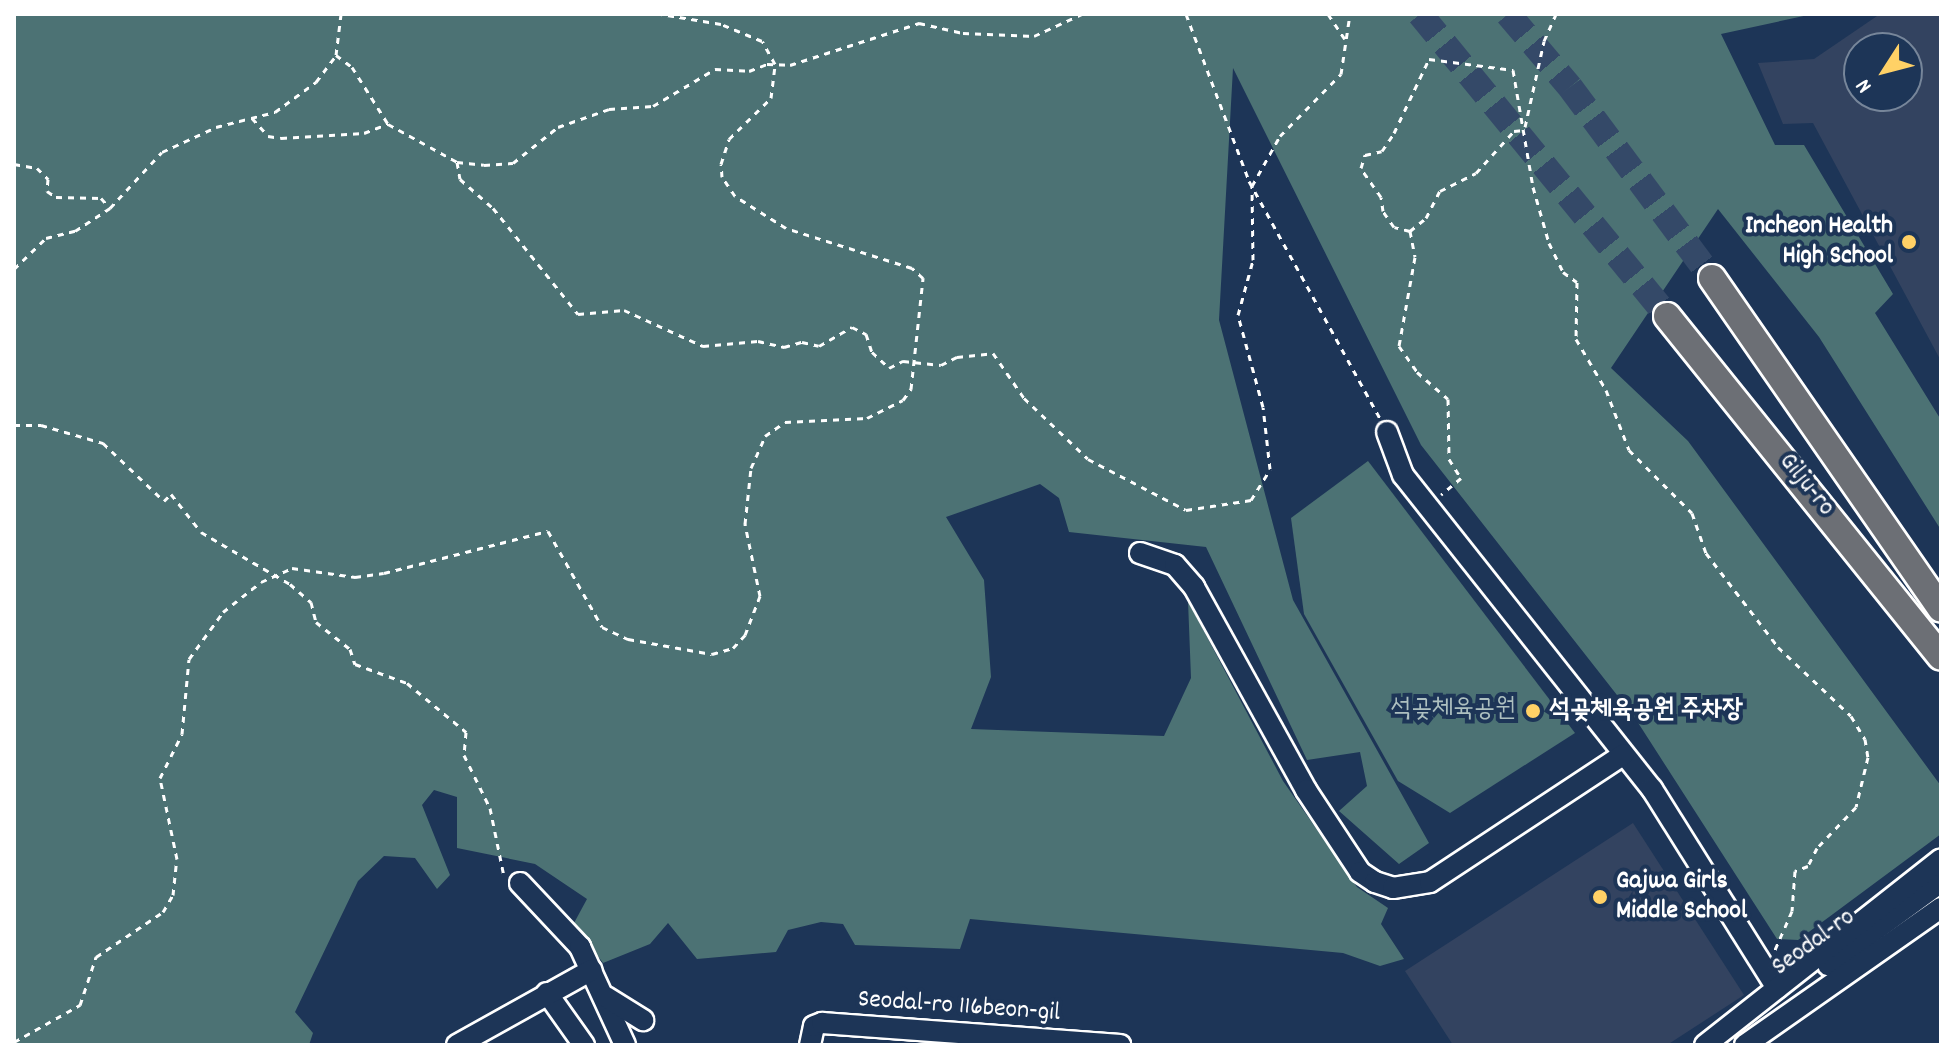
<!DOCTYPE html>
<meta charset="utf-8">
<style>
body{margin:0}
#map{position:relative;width:1955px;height:1059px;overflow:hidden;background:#1d3557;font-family:Dekko,"Poor Story",sans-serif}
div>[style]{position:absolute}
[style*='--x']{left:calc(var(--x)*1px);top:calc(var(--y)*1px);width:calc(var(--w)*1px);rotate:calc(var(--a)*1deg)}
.built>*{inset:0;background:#334360}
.green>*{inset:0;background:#4c7274}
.major-tunnel>*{height:26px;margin-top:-13px;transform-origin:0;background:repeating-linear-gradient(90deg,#344968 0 26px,transparent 0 39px)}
.path>*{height:3px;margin-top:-1.5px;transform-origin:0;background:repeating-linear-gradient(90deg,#fff 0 6px,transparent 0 12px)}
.roads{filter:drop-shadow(2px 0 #fff) drop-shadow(-2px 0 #fff) drop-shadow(0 2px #fff) drop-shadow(0 -2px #fff)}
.minor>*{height:20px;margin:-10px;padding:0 10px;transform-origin:10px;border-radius:10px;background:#1d3557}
.major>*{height:26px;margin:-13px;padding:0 13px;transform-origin:13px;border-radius:13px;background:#6c6f75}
.dots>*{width:22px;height:22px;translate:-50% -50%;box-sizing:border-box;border:4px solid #1d3557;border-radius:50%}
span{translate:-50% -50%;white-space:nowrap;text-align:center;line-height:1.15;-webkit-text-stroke:8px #1d3557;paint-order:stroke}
.poi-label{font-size:26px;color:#fff;font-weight:700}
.right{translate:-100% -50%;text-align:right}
.left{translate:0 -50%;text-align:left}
.street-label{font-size:26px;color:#fff}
.park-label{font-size:26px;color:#aec0c0}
.frame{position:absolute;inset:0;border:16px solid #fff;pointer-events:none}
.north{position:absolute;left:1843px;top:32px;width:80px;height:80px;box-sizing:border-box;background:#1d3557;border:2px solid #77869a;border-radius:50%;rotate:234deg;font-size:22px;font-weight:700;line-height:32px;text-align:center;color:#fff}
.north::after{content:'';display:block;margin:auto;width:28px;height:36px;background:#ffd166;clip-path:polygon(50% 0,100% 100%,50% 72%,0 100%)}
</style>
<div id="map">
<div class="built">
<i style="clip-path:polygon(evenodd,1880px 14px,1941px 14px,1941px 361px,1813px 123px,1783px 124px,1758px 63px,1814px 59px,1880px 14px,1859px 48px,1907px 48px,1907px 96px,1859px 96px,1859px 48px)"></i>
<i style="clip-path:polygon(1633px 823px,1744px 995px,1667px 1045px,1453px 1045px,1405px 971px)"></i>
</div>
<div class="green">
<i style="clip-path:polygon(14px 14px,1813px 14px,1721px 34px,1775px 145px,1804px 145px,1893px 294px,1875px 313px,1941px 420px,1941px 530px,1819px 337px,1718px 209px,1611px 368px,1688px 441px,1941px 786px,1941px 834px,1798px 940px,1777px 939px,1635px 718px,1421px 445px,1233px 68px,1219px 320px,1293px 600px,1429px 843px,1399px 864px,1339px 811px,1367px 786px,1360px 752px,1307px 760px,1206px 547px,1069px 532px,1059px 498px,1040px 484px,946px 517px,984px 580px,991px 677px,971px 729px,1164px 736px,1191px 678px,1188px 601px,1283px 781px,1357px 887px,1388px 908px,1381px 924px,1404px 959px,1380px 966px,1343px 953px,970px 919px,960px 949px,855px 945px,843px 924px,821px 922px,788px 930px,776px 952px,697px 959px,668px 923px,650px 944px,603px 963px,574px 923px,587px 899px,535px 864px,457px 848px,457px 797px,434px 790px,422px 805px,450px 875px,437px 889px,415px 858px,384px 856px,358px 881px,295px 1012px,313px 1033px,309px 1045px,14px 1045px)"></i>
<i style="clip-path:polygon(1368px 461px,1575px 733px,1450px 813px,1398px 781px,1304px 614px,1291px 518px)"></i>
</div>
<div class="major-tunnel">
<i style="--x:1420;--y:14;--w:390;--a:50.7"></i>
<i style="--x:1508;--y:14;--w:96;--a:49.7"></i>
<i style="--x:1570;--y:87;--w:238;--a:53.4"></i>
</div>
<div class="path">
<i style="--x:1186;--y:14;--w:178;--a:69.3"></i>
<i style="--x:1249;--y:181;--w:271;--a:61.1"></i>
<i style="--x:1328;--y:14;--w:30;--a:56"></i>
<i style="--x:336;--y:55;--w:20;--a:37"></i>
<i style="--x:352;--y:67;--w:67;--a:57.7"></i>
<i style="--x:388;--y:124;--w:79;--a:28.8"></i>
<i style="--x:457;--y:162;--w:27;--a:6"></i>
<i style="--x:484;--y:165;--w:29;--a:-4"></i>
<i style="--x:513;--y:163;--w:58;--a:-38.7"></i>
<i style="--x:558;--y:127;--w:54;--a:-19.4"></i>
<i style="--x:609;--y:109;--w:44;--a:-3.9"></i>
<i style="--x:653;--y:106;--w:72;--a:-30.8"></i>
<i style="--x:715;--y:69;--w:34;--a:3"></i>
<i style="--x:749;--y:71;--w:19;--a:-21"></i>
<i style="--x:767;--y:64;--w:23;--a:2"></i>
<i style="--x:790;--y:65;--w:136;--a:-18"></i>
<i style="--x:919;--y:23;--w:45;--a:12.8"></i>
<i style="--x:963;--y:33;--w:71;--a:2.4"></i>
<i style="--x:1034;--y:36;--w:53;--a:-24.6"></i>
<i style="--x:252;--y:118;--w:24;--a:48"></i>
<i style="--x:268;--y:136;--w:13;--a:9"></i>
<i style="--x:281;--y:138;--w:83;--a:-3.4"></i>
<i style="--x:364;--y:133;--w:26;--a:-21"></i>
<i style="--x:1525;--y:127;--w:88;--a:-77.5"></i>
<i style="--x:1544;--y:41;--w:30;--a:-66"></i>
<i style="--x:457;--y:162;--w:17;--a:80"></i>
<i style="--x:460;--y:179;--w:44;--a:41.3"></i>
<i style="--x:493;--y:208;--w:136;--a:51.3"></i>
<i style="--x:578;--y:314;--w:46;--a:-5"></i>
<i style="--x:624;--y:310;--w:87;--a:24.5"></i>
<i style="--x:703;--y:346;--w:55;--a:-5.2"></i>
<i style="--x:758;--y:341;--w:27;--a:13"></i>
<i style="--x:784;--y:347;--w:19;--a:-16"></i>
<i style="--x:802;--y:342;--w:17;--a:13"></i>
<i style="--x:819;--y:346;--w:38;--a:-30"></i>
<i style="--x:852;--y:327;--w:16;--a:27"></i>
<i style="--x:866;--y:334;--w:19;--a:72"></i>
<i style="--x:872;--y:352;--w:23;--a:43"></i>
<i style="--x:889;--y:368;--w:16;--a:-27"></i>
<i style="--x:903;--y:361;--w:38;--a:6"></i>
<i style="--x:941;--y:365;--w:18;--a:-27"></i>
<i style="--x:957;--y:357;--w:36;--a:-6"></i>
<i style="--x:993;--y:353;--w:55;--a:55.4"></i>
<i style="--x:1024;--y:398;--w:88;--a:43.6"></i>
<i style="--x:1088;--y:459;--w:110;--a:27.5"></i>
<i style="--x:1186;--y:510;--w:66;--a:-8.7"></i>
<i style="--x:1251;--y:500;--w:36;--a:-58"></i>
<i style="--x:1270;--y:469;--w:62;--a:-96.4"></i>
<i style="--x:1263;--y:407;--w:95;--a:-105.2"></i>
<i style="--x:1238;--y:315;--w:57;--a:-74.7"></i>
<i style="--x:1253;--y:260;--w:74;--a:-90.8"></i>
<i style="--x:1252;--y:186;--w:57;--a:-60.8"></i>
<i style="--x:1280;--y:136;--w:87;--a:-45.5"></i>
<i style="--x:1341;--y:74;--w:61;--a:-81.5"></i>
<i style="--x:14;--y:164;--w:23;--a:10"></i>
<i style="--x:37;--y:168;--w:16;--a:45"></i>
<i style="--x:48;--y:179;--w:12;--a:95"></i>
<i style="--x:47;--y:191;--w:11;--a:34"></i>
<i style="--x:56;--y:197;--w:45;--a:1.3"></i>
<i style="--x:101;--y:198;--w:13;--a:48"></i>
<i style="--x:1410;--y:231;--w:16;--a:-166"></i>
<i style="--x:1394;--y:227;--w:19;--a:-125"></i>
<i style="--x:1383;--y:211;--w:14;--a:-98"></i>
<i style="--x:1381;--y:197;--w:35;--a:-125"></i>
<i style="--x:1361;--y:168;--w:14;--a:-73"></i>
<i style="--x:1365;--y:155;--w:17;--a:-13"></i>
<i style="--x:1382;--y:151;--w:22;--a:-56"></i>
<i style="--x:1394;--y:133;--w:82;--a:-64.7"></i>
<i style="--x:1429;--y:59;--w:85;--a:7.5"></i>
<i style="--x:1513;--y:70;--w:119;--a:80.3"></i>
<i style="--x:1533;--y:187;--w:58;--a:74.1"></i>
<i style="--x:1549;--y:243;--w:32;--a:64"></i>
<i style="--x:1563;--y:272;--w:17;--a:36"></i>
<i style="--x:1577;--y:282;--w:57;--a:91"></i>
<i style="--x:1576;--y:339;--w:59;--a:59.5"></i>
<i style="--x:1606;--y:390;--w:64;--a:69"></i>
<i style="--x:1629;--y:450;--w:89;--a:45"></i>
<i style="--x:1692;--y:513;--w:42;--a:70.7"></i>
<i style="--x:1706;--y:553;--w:118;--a:52.5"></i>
<i style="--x:1778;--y:647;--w:100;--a:43.4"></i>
<i style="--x:1851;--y:716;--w:27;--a:59"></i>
<i style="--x:1865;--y:739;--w:18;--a:81"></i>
<i style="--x:1868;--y:757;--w:51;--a:103.5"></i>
<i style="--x:1856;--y:807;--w:57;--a:133.6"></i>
<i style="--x:1817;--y:848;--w:20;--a:117"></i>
<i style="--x:1808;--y:866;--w:14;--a:159"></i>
<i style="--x:1795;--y:871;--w:40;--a:94.3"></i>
<i style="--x:1792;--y:911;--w:45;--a:113.7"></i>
<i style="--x:1410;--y:231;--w:26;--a:79"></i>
<i style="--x:1415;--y:257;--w:90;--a:100.2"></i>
<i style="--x:1399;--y:346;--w:32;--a:55"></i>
<i style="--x:1417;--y:372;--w:41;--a:41.1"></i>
<i style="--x:1448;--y:399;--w:60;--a:89"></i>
<i style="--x:1449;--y:459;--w:22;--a:58"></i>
<i style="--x:1461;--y:478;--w:26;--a:140"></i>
<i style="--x:1410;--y:231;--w:21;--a:-39"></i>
<i style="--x:1426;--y:218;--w:30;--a:-63"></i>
<i style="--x:1440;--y:191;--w:40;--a:-26.6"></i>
<i style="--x:1476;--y:173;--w:57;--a:-47.9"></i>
<i style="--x:1514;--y:131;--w:10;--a:-6"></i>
<i style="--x:14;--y:269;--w:45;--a:-44.1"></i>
<i style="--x:46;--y:238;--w:30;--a:-14"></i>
<i style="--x:75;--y:231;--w:42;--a:-33.3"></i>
<i style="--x:110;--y:208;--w:76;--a:-47.1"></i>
<i style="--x:162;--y:152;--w:60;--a:-24.8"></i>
<i style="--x:216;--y:127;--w:61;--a:-14.3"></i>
<i style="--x:275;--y:112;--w:51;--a:-36.2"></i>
<i style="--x:316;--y:82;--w:34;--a:-53"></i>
<i style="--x:336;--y:55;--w:41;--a:-83"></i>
<i style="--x:14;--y:425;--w:27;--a:0"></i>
<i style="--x:41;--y:425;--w:65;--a:16.2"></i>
<i style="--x:103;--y:443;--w:84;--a:43.6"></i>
<i style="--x:164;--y:501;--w:10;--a:-45"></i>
<i style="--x:171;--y:494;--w:48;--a:51.7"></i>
<i style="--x:201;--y:532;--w:103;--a:30.3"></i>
<i style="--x:290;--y:584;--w:28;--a:41"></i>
<i style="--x:311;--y:602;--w:21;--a:76"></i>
<i style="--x:316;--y:622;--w:43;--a:38.5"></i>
<i style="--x:350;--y:649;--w:16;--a:72"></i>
<i style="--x:355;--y:664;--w:55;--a:20.1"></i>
<i style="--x:407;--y:683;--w:77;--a:39.7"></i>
<i style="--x:466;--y:732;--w:23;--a:95"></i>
<i style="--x:464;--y:755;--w:59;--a:63.9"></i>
<i style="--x:490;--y:808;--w:69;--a:78.4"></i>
<i style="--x:14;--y:1042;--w:76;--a:-29.3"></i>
<i style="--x:80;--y:1005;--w:51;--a:-71.6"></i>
<i style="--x:96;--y:957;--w:81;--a:-33.9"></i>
<i style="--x:163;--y:912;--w:20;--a:-60"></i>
<i style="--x:173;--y:895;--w:36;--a:-84"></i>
<i style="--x:177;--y:859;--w:83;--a:-101.9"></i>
<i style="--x:160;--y:778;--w:49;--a:-63.4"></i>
<i style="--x:182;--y:734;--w:75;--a:-84.7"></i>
<i style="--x:189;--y:659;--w:58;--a:-54.1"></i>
<i style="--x:223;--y:612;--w:48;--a:-38.3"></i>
<i style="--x:261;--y:582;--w:34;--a:-24"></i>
<i style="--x:292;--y:568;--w:64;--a:8.1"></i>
<i style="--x:355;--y:577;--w:29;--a:-8"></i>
<i style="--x:384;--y:573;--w:169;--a:-14.4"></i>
<i style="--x:548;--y:531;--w:110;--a:60.6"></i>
<i style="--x:602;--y:627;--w:29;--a:25"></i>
<i style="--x:628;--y:639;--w:85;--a:10.1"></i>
<i style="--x:712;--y:654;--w:22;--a:-16"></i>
<i style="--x:733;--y:648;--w:18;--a:-47"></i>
<i style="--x:745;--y:635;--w:42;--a:-69"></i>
<i style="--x:760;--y:596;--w:74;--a:-101.8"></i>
<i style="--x:745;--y:524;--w:56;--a:-83.9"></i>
<i style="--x:751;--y:468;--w:35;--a:-66"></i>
<i style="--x:765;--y:436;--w:24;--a:-35"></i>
<i style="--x:785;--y:422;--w:82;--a:-2.8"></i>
<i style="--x:867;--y:418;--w:40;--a:-26.6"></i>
<i style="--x:903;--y:400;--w:14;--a:-54"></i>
<i style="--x:911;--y:389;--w:112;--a:-83.8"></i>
<i style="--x:923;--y:278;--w:15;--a:-138"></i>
<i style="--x:912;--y:268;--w:132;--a:-162.4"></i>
<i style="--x:786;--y:228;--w:60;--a:-147.9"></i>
<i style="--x:735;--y:196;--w:23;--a:-124"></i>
<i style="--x:722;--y:177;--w:13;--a:-94"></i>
<i style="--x:721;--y:164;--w:26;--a:-72"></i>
<i style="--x:729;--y:139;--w:59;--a:-44.3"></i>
<i style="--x:771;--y:98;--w:34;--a:-83"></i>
<i style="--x:775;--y:64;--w:26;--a:-119"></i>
<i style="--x:762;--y:41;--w:44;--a:-157.5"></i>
<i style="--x:721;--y:24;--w:61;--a:-170.5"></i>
</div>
<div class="roads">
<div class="minor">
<i style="--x:1387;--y:432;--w:46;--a:69.6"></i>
<i style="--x:1403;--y:475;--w:401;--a:51.6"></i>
<i style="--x:1652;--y:789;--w:235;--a:57.9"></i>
<i style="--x:1140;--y:553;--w:37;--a:19"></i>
<i style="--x:1175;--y:565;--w:29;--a:49"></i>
<i style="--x:1194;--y:587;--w:232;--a:61.1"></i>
<i style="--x:1306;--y:790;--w:98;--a:56.6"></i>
<i style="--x:1360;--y:872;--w:18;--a:34"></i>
<i style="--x:1375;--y:882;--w:19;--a:18"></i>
<i style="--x:1393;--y:888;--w:37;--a:-9"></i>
<i style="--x:1430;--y:882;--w:232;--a:-33.4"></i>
<i style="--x:520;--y:883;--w:88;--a:46.8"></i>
<i style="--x:580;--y:947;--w:108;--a:65.3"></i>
<i style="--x:1828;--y:965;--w:140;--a:-36.3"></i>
<i style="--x:547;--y:993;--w:64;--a:54.6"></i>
<i style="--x:606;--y:997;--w:44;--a:31.9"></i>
<i style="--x:457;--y:1045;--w:154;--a:-29.1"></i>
<i style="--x:810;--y:1045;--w:19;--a:-78"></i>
<i style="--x:814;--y:1026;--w:9;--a:-21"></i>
<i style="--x:822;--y:1023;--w:299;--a:4.2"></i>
<i style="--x:1705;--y:1045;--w:300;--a:-38.2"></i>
<i style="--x:1745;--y:1045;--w:239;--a:-35"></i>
</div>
<div class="major">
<i style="--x:1712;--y:278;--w:402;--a:55.3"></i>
<i style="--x:1667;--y:316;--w:437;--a:51.2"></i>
</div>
</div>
<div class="dots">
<i style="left:1909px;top:242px;background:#ffd166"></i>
<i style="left:1533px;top:711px;background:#ffd166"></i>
<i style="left:1600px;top:897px;background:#ffd166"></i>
</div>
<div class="poi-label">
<span class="right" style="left:1893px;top:242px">Incheon Health<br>High School</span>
<span class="left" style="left:1549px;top:711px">석곶체육공원 주차장</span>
<span class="left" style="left:1616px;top:897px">Gajwa Girls<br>Middle School</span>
</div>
<div class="street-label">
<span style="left:1806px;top:485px;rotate:51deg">Gilju-ro</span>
<span style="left:1814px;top:943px;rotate:-36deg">Seodal-ro</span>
<span style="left:959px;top:1007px;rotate:4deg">Seodal-ro 116beon-gil</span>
</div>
<div class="park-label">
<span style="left:1453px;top:710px">석곶체육공원</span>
</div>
<div class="frame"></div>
<div class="north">N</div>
</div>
